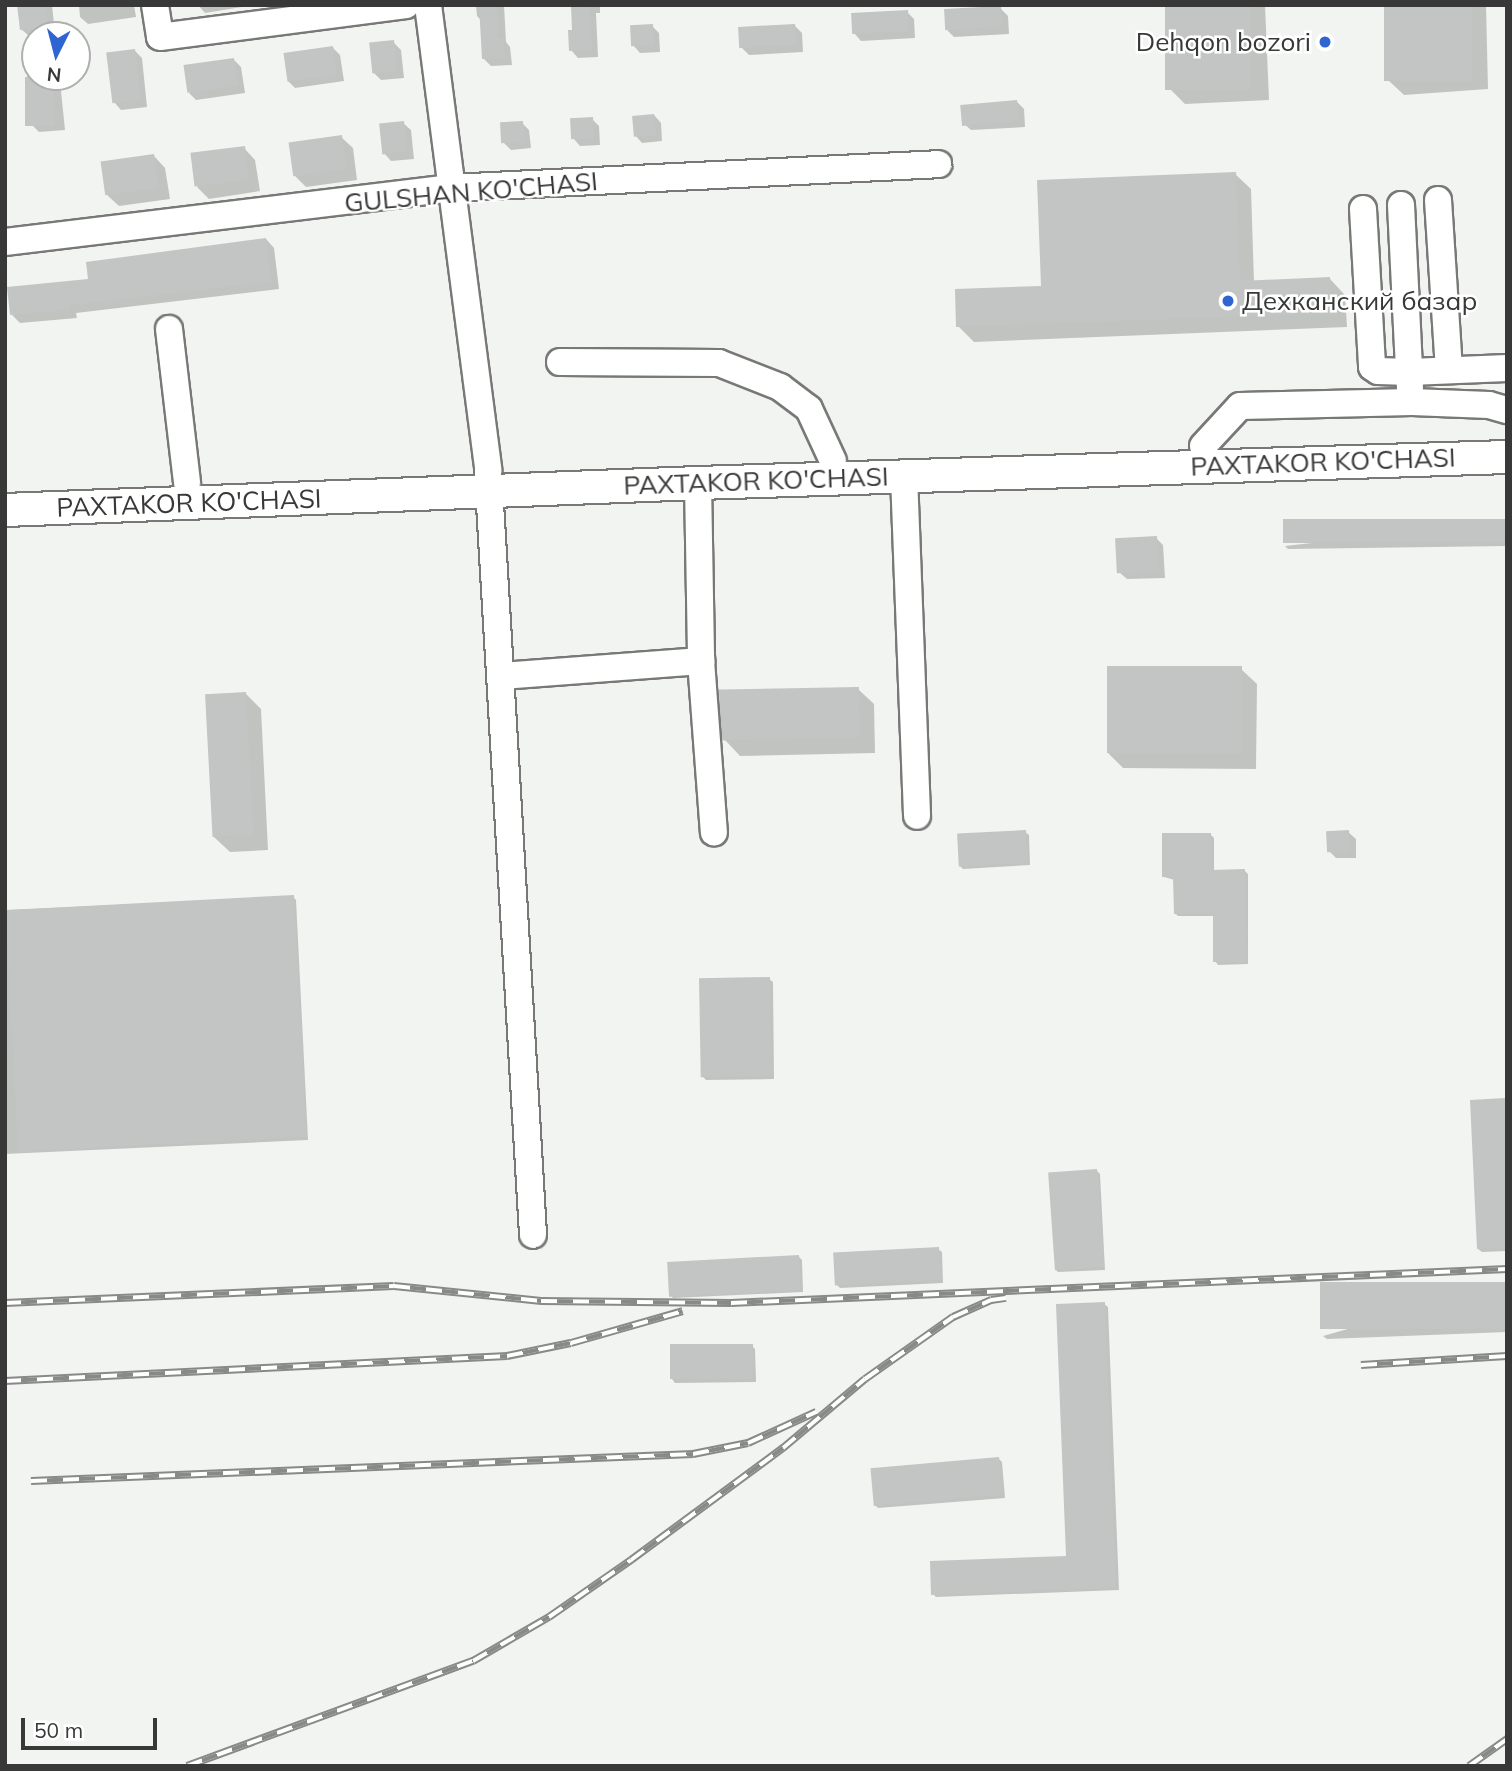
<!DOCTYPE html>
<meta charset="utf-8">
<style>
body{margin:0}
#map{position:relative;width:1512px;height:1771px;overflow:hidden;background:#f2f4f1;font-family:Mulish,sans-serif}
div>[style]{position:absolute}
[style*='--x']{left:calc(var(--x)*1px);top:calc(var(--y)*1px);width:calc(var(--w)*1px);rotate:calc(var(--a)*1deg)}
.shadow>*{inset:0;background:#0003}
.building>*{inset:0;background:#c2c5c3;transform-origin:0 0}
.roads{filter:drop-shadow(2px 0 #787977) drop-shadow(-2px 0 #787977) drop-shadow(0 2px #787977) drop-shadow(0 -2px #787977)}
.minor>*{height:26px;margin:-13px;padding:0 13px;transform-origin:13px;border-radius:13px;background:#fff}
.major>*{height:32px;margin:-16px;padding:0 16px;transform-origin:16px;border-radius:16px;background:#fff}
.rail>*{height:8px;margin-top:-4px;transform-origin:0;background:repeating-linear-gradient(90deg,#fff 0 16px,#888a88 0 32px);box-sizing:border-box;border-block:2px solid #888a88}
.dots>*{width:19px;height:19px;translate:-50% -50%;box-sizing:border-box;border:4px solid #fff;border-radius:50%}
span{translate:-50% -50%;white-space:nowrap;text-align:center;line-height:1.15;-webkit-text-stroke:5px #fff;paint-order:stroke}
.poi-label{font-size:26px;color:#373837}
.right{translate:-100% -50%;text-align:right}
.left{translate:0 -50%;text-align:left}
.street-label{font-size:26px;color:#373837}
.frame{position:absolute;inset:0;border:7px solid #373837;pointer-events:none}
.north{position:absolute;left:21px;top:21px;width:70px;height:70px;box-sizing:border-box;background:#fff;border:2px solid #afafaf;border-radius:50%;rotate:186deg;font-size:19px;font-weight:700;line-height:28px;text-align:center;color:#373837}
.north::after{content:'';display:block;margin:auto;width:24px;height:32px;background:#2e65d3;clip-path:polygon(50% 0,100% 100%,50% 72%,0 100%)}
.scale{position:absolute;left:21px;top:1718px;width:136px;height:32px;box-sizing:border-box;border:4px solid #373837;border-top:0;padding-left:9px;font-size:21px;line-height:24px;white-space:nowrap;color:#373837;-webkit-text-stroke:5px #fff;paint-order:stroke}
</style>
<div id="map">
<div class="shadow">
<i style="clip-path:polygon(19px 5px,52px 5px,55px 34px,29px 36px,21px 29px)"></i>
<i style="clip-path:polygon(79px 5px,134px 5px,136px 17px,88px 24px,80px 17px)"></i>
<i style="clip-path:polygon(254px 5px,205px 13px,198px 5px)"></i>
<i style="clip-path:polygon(476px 5px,504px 5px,506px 42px,510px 47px,512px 65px,491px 66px,484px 59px,482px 21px,477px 16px)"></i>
<i style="clip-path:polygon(573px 5px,600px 5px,600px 13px,596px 13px,598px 57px,578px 58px,571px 50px)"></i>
<i style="clip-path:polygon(1166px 5px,1265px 5px,1269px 100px,1185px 104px,1170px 89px)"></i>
<i style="clip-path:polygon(1386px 5px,1486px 5px,1488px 89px,1404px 95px,1388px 80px)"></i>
<i style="clip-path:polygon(1000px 8px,1008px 16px,1009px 34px,954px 37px,947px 30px)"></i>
<i style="clip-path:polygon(907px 12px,914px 19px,915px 38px,861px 41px,854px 33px)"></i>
<i style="clip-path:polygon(652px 26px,659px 33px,660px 52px,640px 53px,633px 45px)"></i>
<i style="clip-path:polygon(795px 26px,802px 33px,803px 52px,749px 55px,741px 47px)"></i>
<i style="clip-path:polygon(393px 42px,401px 50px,404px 78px,381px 80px,374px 73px)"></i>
<i style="clip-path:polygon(333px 48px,340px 55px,344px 81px,295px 88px,288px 81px)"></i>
<i style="clip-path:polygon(135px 51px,142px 58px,147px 107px,121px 110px,114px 102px)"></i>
<i style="clip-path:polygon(234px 60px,241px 67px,245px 93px,196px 100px,189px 93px)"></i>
<i style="clip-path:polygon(27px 76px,56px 77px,60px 81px,65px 130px,39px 132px,32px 125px)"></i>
<i style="clip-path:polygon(1017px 102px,1024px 109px,1025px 127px,971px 130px,963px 123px)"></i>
<i style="clip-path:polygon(654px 115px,661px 123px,662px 141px,642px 143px,635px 135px)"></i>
<i style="clip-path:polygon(592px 119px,599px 126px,600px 145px,580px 146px,573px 138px)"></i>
<i style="clip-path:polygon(403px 123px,411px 130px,414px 159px,391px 161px,384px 153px)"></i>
<i style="clip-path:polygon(522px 123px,529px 130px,531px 148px,511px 150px,503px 142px)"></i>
<i style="clip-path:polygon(341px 137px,353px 148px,357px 180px,306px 187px,294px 175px)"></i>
<i style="clip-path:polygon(244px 148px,255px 160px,260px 191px,209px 199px,197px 187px)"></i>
<i style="clip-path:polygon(154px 156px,165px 168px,170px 199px,119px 206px,107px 195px)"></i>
<i style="clip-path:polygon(1235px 174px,1251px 189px,1254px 282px,1330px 279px,1345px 295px,1347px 327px,974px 342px,958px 326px,1043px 287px)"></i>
<i style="clip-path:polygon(266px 239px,274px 248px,279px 289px,76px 313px,77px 318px,20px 323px,12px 315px,90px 281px)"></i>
<i style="clip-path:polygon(1507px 521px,1507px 546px,1288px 549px,1285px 546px)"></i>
<i style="clip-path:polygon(1156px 538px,1163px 545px,1165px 578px,1127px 579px,1119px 572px)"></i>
<i style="clip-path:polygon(1241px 669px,1257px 684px,1256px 769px,1123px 768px,1108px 753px)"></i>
<i style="clip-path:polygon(858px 689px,874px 704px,875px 753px,740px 756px,725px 740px)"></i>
<i style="clip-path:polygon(246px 694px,261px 709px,268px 850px,230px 852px,214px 837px)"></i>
<i style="clip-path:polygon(1025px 832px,1029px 835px,1030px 865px,963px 869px,960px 866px)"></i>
<i style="clip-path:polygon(1348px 832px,1356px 839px,1356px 858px,1336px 858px,1329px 851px)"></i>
<i style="clip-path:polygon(1210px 834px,1214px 838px,1214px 871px,1245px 871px,1248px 874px,1248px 964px,1218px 965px,1215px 961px,1215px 916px,1178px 916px,1175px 913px,1175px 880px,1164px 877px)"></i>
<i style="clip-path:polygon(293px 897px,296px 900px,308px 1140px,5px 1154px,5px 910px)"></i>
<i style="clip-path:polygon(769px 979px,773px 982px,774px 1079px,706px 1080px,702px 1076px)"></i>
<i style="clip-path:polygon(1504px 1100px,1507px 1251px,1482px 1252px,1478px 1249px)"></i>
<i style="clip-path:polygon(1097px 1171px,1100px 1174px,1105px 1270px,1058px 1272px,1055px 1269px)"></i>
<i style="clip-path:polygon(938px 1249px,942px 1252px,943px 1283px,840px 1288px,837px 1285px)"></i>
<i style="clip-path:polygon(799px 1257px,802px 1260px,803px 1292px,673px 1298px,670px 1295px)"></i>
<i style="clip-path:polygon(1507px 1284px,1507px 1332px,1327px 1339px,1323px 1336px)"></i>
<i style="clip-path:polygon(1104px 1304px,1108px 1307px,1119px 1590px,936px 1597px,933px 1594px,1068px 1558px)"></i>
<i style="clip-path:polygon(752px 1346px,755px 1349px,756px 1382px,675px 1383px,672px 1379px)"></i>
<i style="clip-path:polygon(999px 1459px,1002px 1462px,1005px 1498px,878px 1508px,875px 1505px)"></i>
</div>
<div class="building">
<i style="clip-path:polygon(17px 5px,46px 5px,48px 27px,20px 30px)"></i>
<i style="clip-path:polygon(479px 5px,497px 5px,499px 38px,504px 38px,505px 58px,482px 59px)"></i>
<i style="clip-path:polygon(571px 5px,589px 5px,592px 50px,569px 51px,568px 30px,572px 30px)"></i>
<i style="left:1165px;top:5px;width:86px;height:85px"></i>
<i style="left:1384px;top:5px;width:88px;height:76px"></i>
<i style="left:1001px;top:6px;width:21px;height:57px;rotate:87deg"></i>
<i style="left:908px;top:10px;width:21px;height:57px;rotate:87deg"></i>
<i style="left:653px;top:24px;width:21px;height:23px;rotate:87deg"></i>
<i style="left:795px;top:24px;width:21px;height:57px;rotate:87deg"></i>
<i style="left:394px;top:40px;width:31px;height:25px;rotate:84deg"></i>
<i style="left:333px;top:46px;width:29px;height:50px;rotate:82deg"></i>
<i style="left:135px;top:49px;width:51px;height:29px;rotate:83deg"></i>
<i style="left:234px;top:58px;width:28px;height:51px;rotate:82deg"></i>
<i style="left:25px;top:77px;width:29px;height:49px"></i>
<i style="left:1017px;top:100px;width:21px;height:57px;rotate:85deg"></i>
<i style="left:654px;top:114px;width:21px;height:22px;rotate:85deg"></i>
<i style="left:593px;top:117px;width:21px;height:23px;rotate:87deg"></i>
<i style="left:404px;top:121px;width:31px;height:25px;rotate:84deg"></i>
<i style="left:523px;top:121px;width:21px;height:23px;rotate:87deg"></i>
<i style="left:342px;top:135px;width:34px;height:54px;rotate:82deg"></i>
<i style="left:245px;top:146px;width:34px;height:55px;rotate:83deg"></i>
<i style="left:154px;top:154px;width:34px;height:54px;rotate:82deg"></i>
<i style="clip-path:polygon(1236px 172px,1240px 281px,1330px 277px,1332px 313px,956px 327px,955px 289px,1041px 286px,1037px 180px)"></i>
<i style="clip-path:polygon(266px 238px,271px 282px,69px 305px,70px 310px,10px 315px,7px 287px,88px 279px,86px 262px)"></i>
<i style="left:1507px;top:519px;width:24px;height:224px;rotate:90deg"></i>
<i style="left:1157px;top:536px;width:35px;height:42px;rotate:87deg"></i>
<i style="left:1107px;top:666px;width:135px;height:87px"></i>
<i style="left:859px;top:687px;width:51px;height:140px;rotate:89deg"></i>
<i style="left:246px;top:692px;width:143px;height:41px;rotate:87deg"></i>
<i style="left:1026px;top:830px;width:33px;height:69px;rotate:87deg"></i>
<i style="left:1349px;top:830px;width:21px;height:23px;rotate:87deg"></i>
<i style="clip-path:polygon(1162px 833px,1211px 833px,1211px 870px,1245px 869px,1246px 962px,1213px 962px,1213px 914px,1174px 914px,1173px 877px,1162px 877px)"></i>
<i style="left:294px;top:895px;width:242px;height:289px;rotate:87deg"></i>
<i style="left:770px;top:977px;width:99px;height:71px;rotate:89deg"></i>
<i style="clip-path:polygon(1505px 1098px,1507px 1248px,1477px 1249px,1470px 1100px)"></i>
<i style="left:1097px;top:1169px;width:98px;height:49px;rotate:86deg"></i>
<i style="left:939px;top:1247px;width:33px;height:106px;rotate:87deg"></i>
<i style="left:799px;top:1255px;width:35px;height:132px;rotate:87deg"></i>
<i style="left:1507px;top:1282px;width:47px;height:187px;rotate:90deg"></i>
<i style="clip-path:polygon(1105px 1302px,1116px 1588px,931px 1595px,930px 1561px,1066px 1556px,1056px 1304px)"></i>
<i style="left:753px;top:1344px;width:35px;height:83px;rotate:90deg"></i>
<i style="left:999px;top:1457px;width:38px;height:129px;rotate:85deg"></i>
</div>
<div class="roads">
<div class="minor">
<i style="--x:155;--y:5;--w:32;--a:81"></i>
<i style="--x:160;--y:37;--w:248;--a:-7.4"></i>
<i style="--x:428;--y:5;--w:469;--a:82.6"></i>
<i style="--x:488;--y:470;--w:766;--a:86.63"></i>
<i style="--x:1438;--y:200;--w:170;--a:86.3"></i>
<i style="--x:1401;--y:205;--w:183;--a:87.2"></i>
<i style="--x:1363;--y:209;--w:158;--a:86.7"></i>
<i style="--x:1372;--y:367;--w:7;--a:34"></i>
<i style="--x:1378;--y:371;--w:32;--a:2"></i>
<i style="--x:1410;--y:372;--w:97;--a:-2.4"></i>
<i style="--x:5;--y:242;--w:449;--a:-6.9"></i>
<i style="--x:451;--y:188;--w:488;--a:-2.8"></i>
<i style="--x:169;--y:329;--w:155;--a:83.3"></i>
<i style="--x:560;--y:362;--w:159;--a:0.4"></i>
<i style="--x:719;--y:363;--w:66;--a:21.5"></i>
<i style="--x:780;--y:387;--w:36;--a:37"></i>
<i style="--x:809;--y:409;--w:57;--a:65.2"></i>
<i style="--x:1203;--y:446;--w:54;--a:-47.2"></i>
<i style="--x:1240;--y:406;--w:172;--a:-1.3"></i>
<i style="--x:1412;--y:402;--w:77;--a:2.2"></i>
<i style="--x:1489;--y:405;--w:19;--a:16"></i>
<i style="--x:904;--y:476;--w:340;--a:87.8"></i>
<i style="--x:698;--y:483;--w:178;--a:89"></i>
<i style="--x:701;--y:661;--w:172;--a:85.7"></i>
<i style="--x:501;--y:676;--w:201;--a:-4.3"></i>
</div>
<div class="major">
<i style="--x:5;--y:510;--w:694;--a:-2.23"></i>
<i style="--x:698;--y:483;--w:809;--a:-1.84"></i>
</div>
</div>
<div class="rail">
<i style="--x:5;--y:1303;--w:389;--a:-2.5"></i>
<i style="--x:394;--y:1286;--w:148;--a:5.8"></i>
<i style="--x:541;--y:1301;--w:190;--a:0.6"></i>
<i style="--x:731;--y:1303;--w:777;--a:-2.51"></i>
<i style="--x:1361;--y:1365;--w:146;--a:-3.5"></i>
<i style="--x:5;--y:1381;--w:503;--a:-2.85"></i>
<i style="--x:507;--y:1356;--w:65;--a:-11.5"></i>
<i style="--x:571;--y:1343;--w:116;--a:-15.9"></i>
<i style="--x:31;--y:1481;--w:663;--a:-2.34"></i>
<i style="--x:693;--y:1454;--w:56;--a:-11.3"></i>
<i style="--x:748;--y:1443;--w:75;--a:-24.5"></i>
<i style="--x:187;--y:1766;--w:305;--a:-20.2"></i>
<i style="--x:473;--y:1661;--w:88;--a:-30.1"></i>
<i style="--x:549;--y:1617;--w:100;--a:-34.8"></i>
<i style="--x:631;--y:1560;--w:189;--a:-36.4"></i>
<i style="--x:783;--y:1448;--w:107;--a:-40.1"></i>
<i style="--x:865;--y:1379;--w:108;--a:-35.2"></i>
<i style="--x:953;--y:1317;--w:42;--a:-24.1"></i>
<i style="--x:991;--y:1300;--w:15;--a:-8"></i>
<i style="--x:1469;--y:1766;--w:47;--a:-35.4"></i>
</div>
<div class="dots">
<i style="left:1325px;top:42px;background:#2e65d3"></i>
<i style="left:1228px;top:301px;background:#2e65d3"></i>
</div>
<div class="poi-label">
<span class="right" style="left:1311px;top:42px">Dehqon bozori</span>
<span class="left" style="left:1242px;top:301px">Дехканский базар</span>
</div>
<div class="street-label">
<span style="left:471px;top:192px;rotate:-5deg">GULSHAN KO'CHASI</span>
<span style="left:1323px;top:462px;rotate:-2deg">PAXTAKOR KO'CHASI</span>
<span style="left:756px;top:481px;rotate:-2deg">PAXTAKOR KO'CHASI</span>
<span style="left:189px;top:503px;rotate:-2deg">PAXTAKOR KO'CHASI</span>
</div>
<div class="frame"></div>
<div class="north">N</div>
<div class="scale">50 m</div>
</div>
